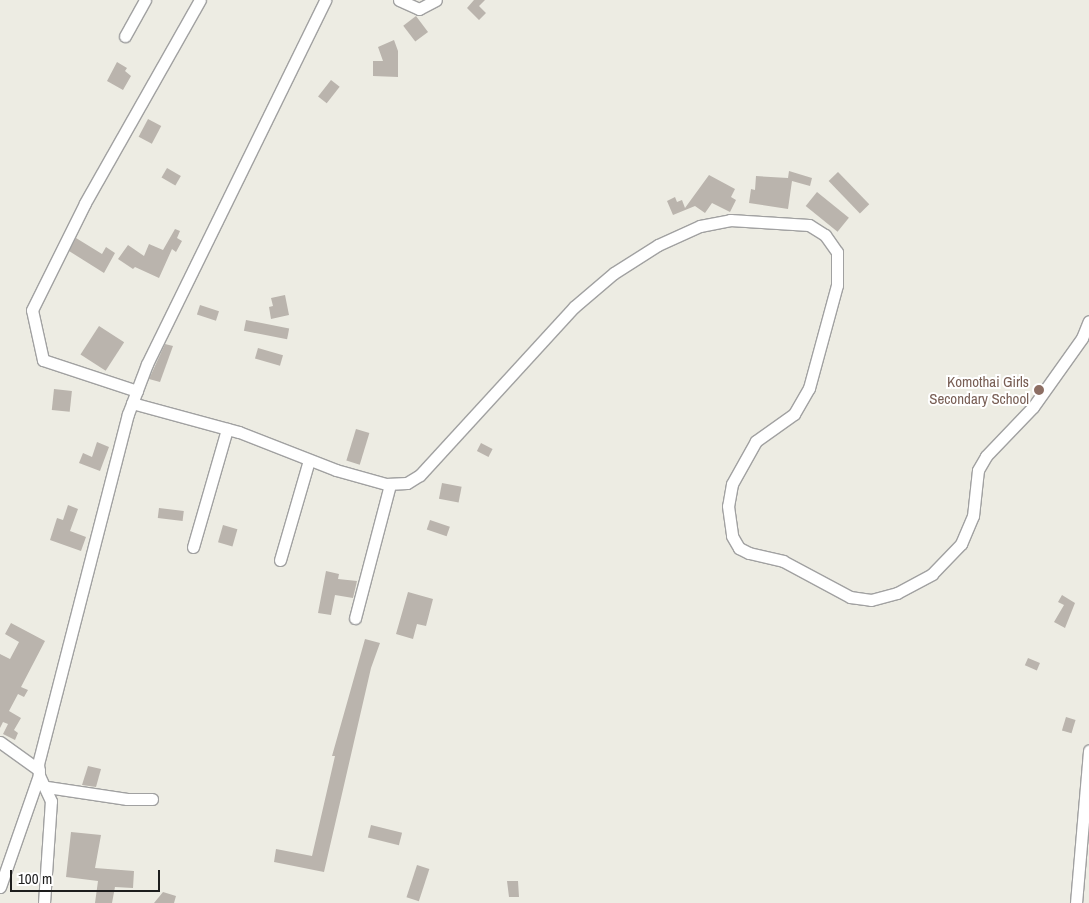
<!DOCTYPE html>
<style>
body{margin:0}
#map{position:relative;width:1089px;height:903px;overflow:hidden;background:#edece3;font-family:"Archivo Narrow",sans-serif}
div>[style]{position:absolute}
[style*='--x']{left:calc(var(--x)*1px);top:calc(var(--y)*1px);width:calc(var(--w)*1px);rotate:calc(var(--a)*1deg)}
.building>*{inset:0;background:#bab4ad;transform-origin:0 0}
.roads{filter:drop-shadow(1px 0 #a1a1a1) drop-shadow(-1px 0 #a1a1a1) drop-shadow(0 1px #a1a1a1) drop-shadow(0 -1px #a1a1a1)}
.minor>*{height:11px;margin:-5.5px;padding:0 5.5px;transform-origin:5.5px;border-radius:5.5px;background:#fff}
.dots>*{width:14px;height:14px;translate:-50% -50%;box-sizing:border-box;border:2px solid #fff;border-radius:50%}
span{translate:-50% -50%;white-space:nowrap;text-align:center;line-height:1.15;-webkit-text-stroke:4px #fff;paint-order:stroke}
.education-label{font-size:15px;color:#785e54}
.right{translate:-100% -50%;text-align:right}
.scale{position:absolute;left:10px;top:870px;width:150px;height:22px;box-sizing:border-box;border:2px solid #1d1d1d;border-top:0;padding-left:6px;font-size:15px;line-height:18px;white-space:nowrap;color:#1d1d1d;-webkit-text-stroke:4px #fff;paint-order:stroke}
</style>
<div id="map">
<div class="building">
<i style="clip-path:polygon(474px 0,485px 0,479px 6px,486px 13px,479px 20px,467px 8px)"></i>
<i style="left:416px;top:16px;width:20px;height:16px;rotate:53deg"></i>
<i style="clip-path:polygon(394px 40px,398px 51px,398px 77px,373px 76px,373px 61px,383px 61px,378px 47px)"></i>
<i style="clip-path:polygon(117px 62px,127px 68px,125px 71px,131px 76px,123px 90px,107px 81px)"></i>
<i style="left:331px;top:80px;width:11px;height:21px;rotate:38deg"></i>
<i style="left:148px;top:119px;width:15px;height:20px;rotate:28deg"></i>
<i style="left:167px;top:168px;width:16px;height:11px;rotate:30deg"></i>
<i style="clip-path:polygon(789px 171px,812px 178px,810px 186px,792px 181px,788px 209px,749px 203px,751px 189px,755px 190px,756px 176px,788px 178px)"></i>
<i style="left:838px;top:172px;width:45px;height:13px;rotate:46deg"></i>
<i style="clip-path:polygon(709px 175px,735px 189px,731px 197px,736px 200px,730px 212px,712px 203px,705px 213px,695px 206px,673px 215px,667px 201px,675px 197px,677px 202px,682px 200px,685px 208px)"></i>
<i style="left:817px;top:192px;width:41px;height:18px;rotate:39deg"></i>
<i style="clip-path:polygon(175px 229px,180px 231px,177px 238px,182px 241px,176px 252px,172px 249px,159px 278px,135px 267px,133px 269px,118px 259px,128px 245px,144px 256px,149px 244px,163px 250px)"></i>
<i style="clip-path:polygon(76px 238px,102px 254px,106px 247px,115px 253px,104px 273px,69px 251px)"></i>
<i style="clip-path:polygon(285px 295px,289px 315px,271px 319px,269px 307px,273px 306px,271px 298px)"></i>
<i style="left:200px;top:305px;width:20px;height:10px;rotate:18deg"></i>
<i style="left:246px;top:320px;width:44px;height:11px;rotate:11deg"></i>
<i style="left:99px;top:326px;width:30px;height:34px;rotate:33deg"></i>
<i style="clip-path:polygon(165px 344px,173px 346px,160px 382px,149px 379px)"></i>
<i style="left:258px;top:348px;width:26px;height:11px;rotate:16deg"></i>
<i style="left:54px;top:389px;width:18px;height:21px;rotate:6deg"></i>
<i style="left:356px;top:429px;width:14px;height:33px;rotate:17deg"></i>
<i style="clip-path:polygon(97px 442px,109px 447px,100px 471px,79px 463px,83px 453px,92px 457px)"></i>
<i style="left:481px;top:443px;width:13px;height:9px;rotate:27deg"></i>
<i style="left:442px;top:483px;width:20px;height:16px;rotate:11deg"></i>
<i style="clip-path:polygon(68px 505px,78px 509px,70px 531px,86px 537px,81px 551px,50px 540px,57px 518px,63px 520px)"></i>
<i style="left:159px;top:508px;width:25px;height:10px;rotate:7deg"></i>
<i style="left:430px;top:520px;width:21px;height:10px;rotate:19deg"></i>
<i style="left:223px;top:525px;width:15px;height:18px;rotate:16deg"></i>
<i style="clip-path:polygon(326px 571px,339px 574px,338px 579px,357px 581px,353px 598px,335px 595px,331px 615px,318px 613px)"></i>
<i style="clip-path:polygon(408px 592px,433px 599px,426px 626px,417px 624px,413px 639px,396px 634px)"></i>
<i style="clip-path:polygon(1062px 595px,1075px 603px,1065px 628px,1054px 622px,1064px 605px,1058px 602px)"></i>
<i style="clip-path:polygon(11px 623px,45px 641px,21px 687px,28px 690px,24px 697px,18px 694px,9px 711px,21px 718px,14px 730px,18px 733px,15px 740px,3px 734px,8px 724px,3px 722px,0 728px,0 654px,10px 659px,19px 642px,5px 634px)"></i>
<i style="clip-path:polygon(365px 639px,380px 643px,371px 668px,324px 872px,274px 862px,276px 849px,312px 856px,335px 756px,332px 756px)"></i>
<i style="left:1028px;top:658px;width:13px;height:8px;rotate:23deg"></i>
<i style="left:1066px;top:717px;width:10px;height:14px;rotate:17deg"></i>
<i style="clip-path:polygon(88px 766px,101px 769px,96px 787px,82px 785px)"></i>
<i style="left:371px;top:825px;width:32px;height:13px;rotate:14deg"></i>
<i style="clip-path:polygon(71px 832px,101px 835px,95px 868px,134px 871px,133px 888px,115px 887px,112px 903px,95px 903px,98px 881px,66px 877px)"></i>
<i style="left:417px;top:865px;width:13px;height:34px;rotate:18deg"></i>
<i style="clip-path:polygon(507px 881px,518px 881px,519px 897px,509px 897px)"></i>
<i style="clip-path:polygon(163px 892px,176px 896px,174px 903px,154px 903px)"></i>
</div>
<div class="roads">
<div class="minor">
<i style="--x:399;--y:0;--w:22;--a:24"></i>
<i style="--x:419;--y:9;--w:19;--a:-28"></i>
<i style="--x:125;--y:36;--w:41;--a:-60.9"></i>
<i style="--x:137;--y:391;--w:99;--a:-161.7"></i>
<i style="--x:43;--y:360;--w:51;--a:-102.4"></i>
<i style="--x:32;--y:310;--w:119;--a:-63.6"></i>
<i style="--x:85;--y:203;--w:233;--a:-60.5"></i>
<i style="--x:132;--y:403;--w:111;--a:15.2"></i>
<i style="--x:239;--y:432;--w:104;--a:21.4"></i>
<i style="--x:336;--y:470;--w:52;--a:15.6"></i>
<i style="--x:386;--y:484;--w:21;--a:-3"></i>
<i style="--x:407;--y:483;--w:15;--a:-32"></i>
<i style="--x:420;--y:475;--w:228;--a:-47.5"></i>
<i style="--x:574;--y:307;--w:52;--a:-40.4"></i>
<i style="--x:614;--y:273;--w:52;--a:-32.5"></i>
<i style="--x:658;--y:245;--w:46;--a:-24.3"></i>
<i style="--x:700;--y:226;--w:31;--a:-11"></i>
<i style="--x:730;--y:220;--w:79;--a:3.6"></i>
<i style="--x:809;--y:225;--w:19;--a:32"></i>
<i style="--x:825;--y:235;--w:21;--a:55"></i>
<i style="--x:837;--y:252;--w:33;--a:90"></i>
<i style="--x:837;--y:285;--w:107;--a:105.2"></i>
<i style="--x:809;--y:388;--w:30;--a:120"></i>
<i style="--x:794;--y:414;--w:47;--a:144.6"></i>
<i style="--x:756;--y:441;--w:49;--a:119.2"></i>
<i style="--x:732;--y:484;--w:22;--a:100"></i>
<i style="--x:728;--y:506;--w:30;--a:82"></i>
<i style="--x:732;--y:536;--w:14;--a:60"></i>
<i style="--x:739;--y:548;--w:11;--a:27"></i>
<i style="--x:749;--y:553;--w:35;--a:13"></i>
<i style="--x:783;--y:561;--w:76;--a:28.2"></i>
<i style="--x:850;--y:597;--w:21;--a:8"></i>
<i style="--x:871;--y:600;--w:27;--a:-15"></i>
<i style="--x:897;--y:593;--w:40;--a:-28"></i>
<i style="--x:932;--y:574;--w:42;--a:-46"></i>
<i style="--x:961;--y:544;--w:30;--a:-67"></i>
<i style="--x:973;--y:516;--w:46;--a:-83.8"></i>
<i style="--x:978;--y:470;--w:16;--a:-60"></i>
<i style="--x:986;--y:456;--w:68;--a:-46.2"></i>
<i style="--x:1033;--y:407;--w:85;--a:-54.6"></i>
<i style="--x:1082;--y:338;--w:18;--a:-68"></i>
<i style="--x:193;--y:547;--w:123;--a:-73.9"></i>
<i style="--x:280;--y:560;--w:104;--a:-73.8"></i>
<i style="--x:355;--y:618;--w:138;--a:-75.3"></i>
<i style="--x:0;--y:742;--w:48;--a:35.7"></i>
<i style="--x:47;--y:787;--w:81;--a:8.5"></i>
<i style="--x:127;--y:799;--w:25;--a:0"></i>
<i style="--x:0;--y:887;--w:119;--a:-70.8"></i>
<i style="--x:44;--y:903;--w:102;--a:-86.1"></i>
<i style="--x:51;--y:801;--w:29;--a:-115"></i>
<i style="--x:39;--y:775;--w:11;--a:-95"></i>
<i style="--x:38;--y:764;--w:361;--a:-75.6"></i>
<i style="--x:128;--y:414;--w:53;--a:-69.2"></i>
<i style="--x:147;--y:364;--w:405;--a:-63.9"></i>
<i style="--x:1076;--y:903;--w:153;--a:-85.1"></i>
</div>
</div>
<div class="dots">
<i style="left:1039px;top:390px;background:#8d6e63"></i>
</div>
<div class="education-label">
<span class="right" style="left:1029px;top:390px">Komothai Girls<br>Secondary School</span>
</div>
<div class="scale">100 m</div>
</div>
